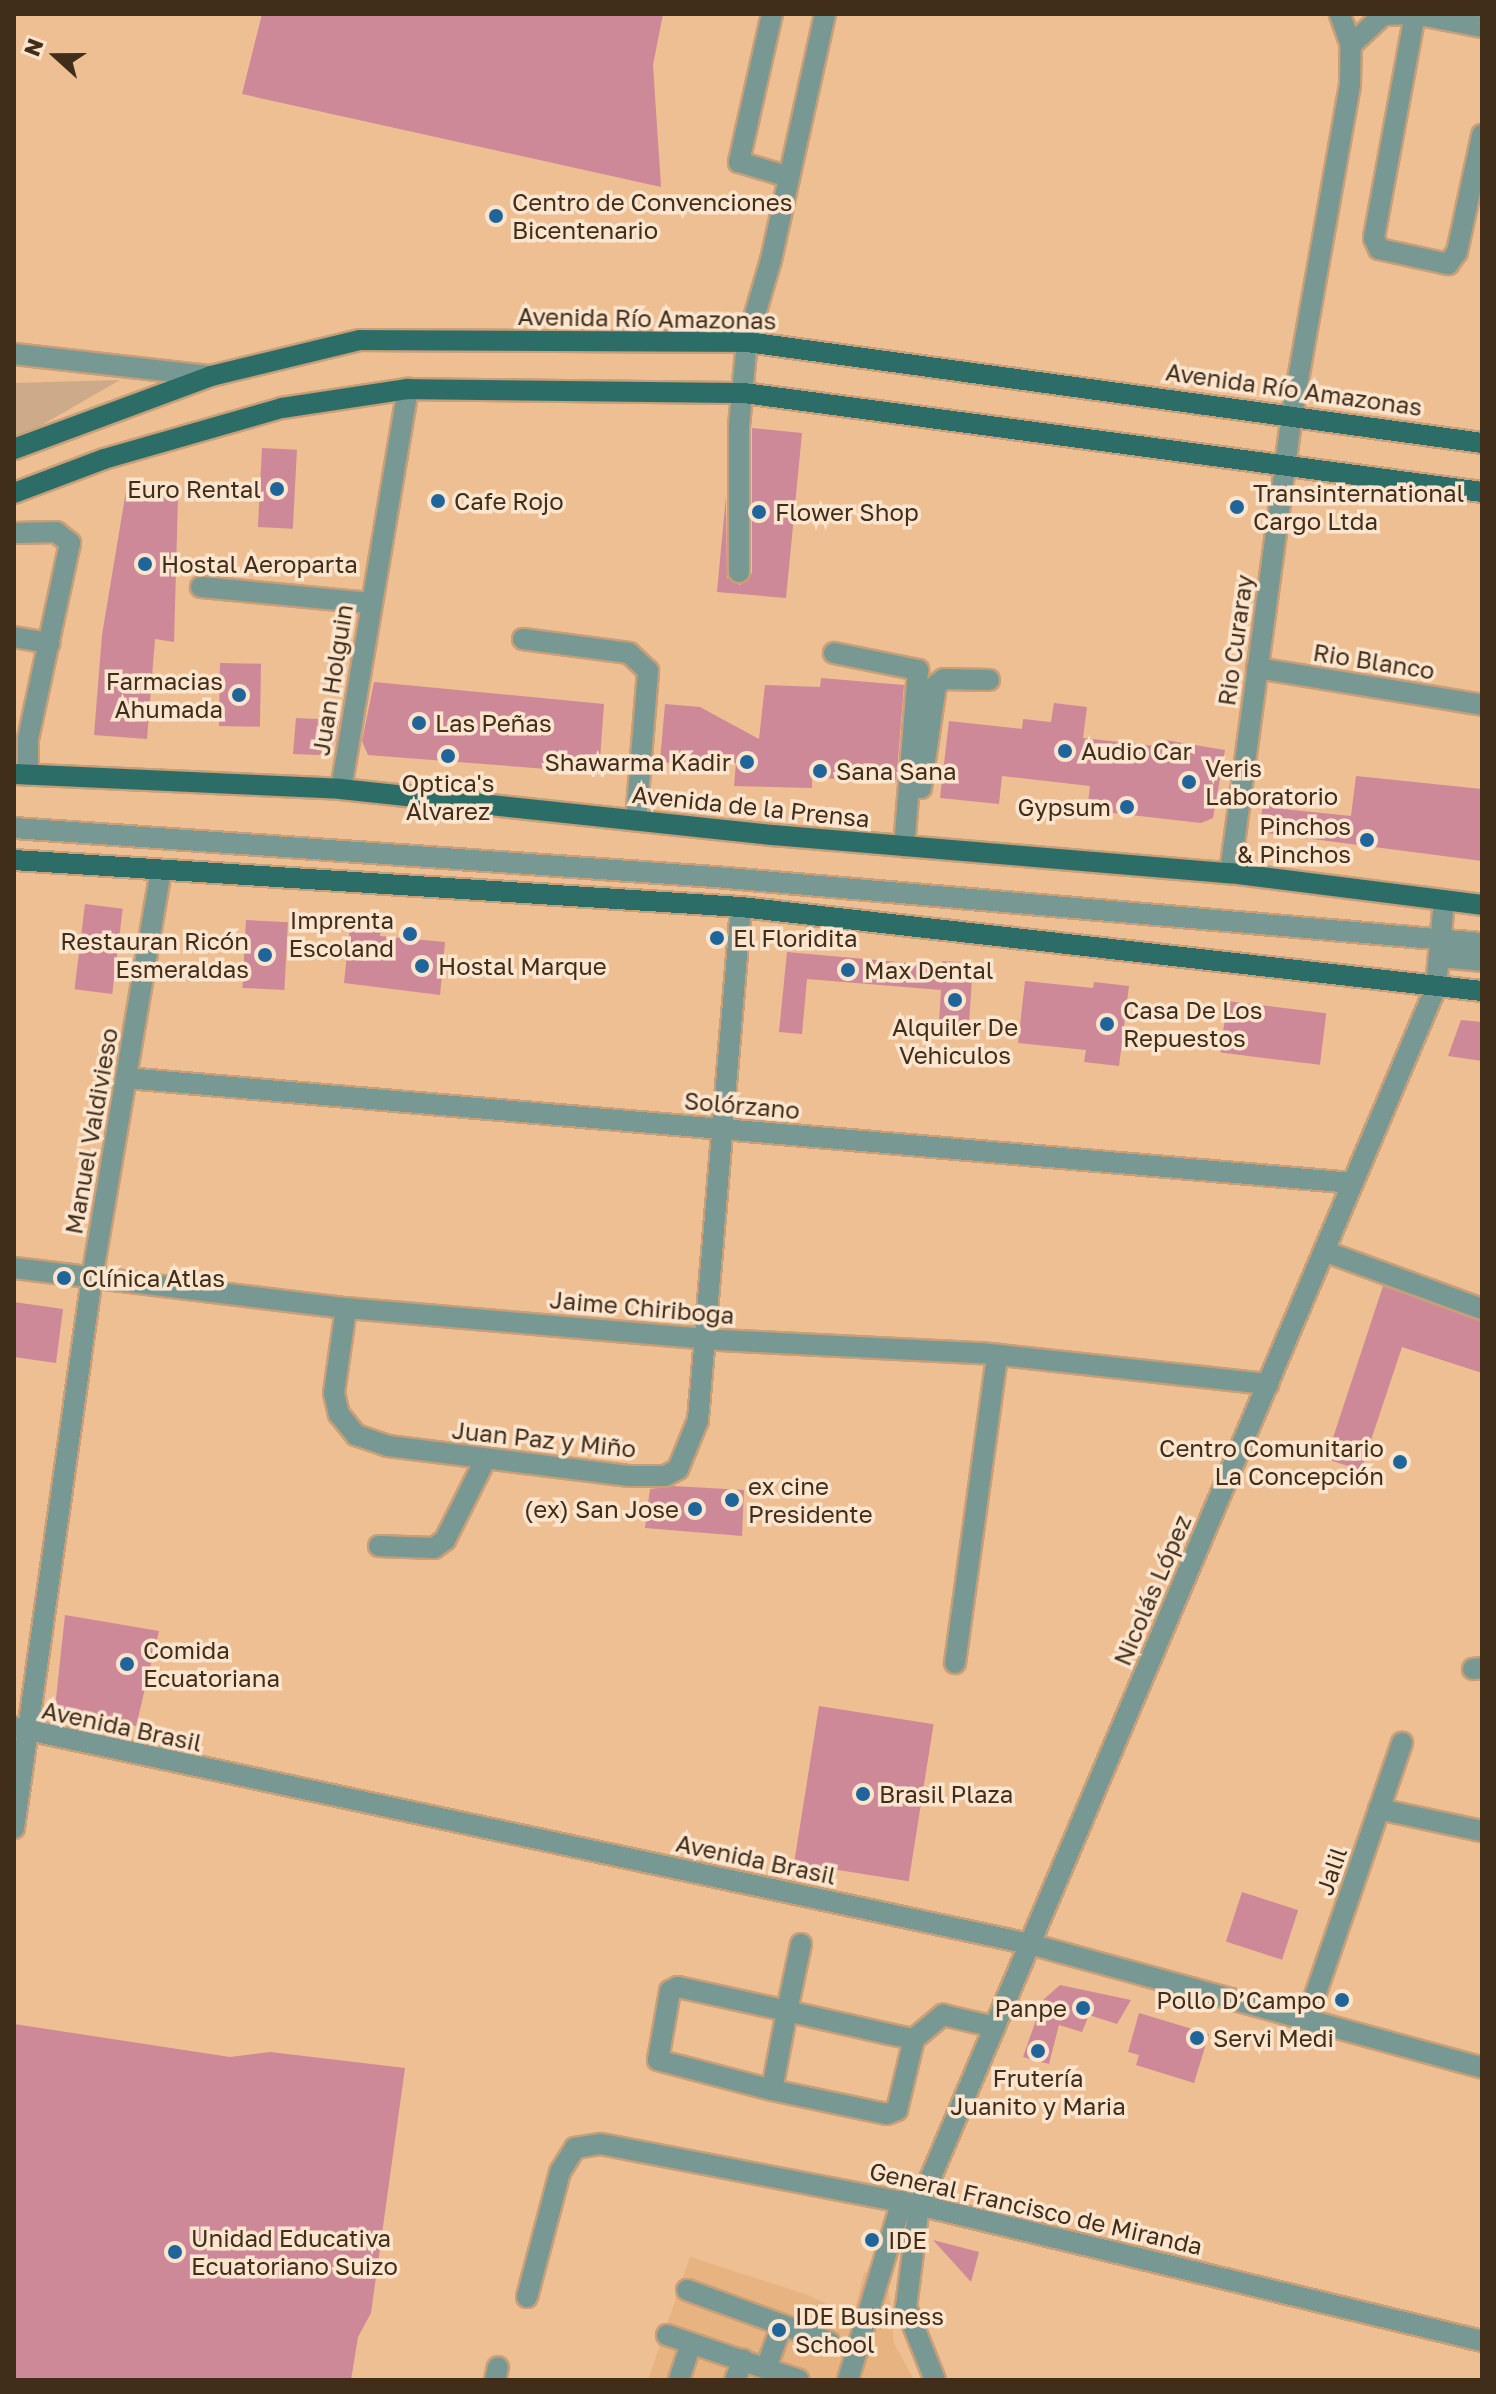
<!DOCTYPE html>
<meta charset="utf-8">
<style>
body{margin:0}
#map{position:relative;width:1496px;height:2394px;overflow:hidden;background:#edbf92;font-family:"Golos Text",sans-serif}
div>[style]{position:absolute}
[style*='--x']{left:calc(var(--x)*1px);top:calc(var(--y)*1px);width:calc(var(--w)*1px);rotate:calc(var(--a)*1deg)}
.built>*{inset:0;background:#e7b481}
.green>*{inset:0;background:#cdab8a}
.building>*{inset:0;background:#cd8997;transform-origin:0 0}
.roads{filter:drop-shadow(2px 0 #c79f78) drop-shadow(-2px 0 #c79f78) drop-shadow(0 2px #c79f78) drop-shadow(0 -2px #c79f78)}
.minor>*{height:20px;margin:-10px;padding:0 10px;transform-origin:10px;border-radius:10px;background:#789893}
.major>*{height:20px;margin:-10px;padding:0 10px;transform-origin:10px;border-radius:10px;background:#2c6e67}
.dots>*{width:22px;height:22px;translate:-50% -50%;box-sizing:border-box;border:4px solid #fce5ce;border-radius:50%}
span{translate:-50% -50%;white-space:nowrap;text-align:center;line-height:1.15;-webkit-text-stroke:7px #fce5ce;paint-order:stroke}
.poi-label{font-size:24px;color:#402e1b}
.left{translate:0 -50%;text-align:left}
.right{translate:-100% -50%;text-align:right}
.street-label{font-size:24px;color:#402e1b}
.frame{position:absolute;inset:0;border:16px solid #402e1b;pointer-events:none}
.north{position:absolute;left:16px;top:16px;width:80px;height:80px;-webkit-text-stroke:6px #fce5ce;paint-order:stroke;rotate:291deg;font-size:22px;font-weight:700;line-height:32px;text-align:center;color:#402e1b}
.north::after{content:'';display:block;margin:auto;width:28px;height:36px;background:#402e1b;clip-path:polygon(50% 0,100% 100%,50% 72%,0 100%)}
</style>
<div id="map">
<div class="built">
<i style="clip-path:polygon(690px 2257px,808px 2295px,853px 2317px,864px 2272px,887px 2276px,894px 2343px,914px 2380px,648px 2380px)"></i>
</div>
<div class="green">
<i style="clip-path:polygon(120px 380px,14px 441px,14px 383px)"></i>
</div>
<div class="building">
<i style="clip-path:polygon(262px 14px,663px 14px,653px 65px,661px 187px,242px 94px)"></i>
<i style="clip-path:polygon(752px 428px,802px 433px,786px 598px,717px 592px,726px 496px,727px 578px,740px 585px,752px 573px)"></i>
<i style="left:262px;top:448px;width:35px;height:79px;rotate:3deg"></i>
<i style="clip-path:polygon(126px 491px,178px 498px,174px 642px,155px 639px,147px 739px,94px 735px,102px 635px)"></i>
<i style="left:220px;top:663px;width:41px;height:63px;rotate:1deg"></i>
<i style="clip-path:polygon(821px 678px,904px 685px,896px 784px,812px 777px,812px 788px,734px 786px,736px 763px,695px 769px,660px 761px,665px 704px,700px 707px,759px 739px,765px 685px,820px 687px)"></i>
<i style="clip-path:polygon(374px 682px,604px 704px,599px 773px,368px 755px,362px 741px)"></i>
<i style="clip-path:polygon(1054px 703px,1087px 707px,1083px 738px,1164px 747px,1165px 740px,1225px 750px,1213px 818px,1201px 823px,1087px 810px,1090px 786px,1002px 776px,999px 804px,940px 798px,949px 721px,1022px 729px,1023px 719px,1051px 722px)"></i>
<i style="clip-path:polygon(296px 718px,339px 720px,336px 741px,319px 755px,293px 754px)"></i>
<i style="clip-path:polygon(1356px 776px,1482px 789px,1482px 861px,1259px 832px,1265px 788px,1285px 790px,1283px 809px,1351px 816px)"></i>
<i style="left:85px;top:904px;width:38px;height:86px;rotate:7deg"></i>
<i style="left:246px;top:920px;width:42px;height:68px;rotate:3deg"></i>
<i style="clip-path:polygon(350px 926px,381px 928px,380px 936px,445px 942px,440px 995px,344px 983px)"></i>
<i style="clip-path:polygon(787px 952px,942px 966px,942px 961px,973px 963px,968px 1039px,938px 1038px,941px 990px,807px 979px,802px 1034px,779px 1032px)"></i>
<i style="clip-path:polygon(1025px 981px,1093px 988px,1094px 982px,1129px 986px,1119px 1066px,1084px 1062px,1086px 1050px,1018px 1043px)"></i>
<i style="left:1227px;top:1001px;width:100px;height:52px;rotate:7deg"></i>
<i style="clip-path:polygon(1461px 1020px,1482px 1022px,1482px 1061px,1448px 1056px)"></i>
<i style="clip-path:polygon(1383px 1286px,1482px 1322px,1482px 1373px,1402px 1347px,1361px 1470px,1326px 1459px)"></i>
<i style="clip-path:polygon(14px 1302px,63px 1309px,56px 1363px,14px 1357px)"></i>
<i style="clip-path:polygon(674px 1486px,744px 1490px,742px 1536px,645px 1528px,650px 1489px)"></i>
<i style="clip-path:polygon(65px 1615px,159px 1631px,136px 1726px,55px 1708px)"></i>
<i style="left:819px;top:1706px;width:116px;height:159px;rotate:9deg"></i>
<i style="left:1242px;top:1892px;width:59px;height:52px;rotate:18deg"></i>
<i style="clip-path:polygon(1060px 1985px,1131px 2000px,1117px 2024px,1089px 2015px,1082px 2032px,1059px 2025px,1049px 2064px,1023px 2057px,1043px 2000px)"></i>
<i style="clip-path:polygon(1139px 2013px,1209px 2034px,1194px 2083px,1136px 2065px,1139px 2055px,1128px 2052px)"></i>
<i style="clip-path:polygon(14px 2024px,230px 2057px,270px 2052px,405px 2068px,371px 2313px,358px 2337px,351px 2380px,14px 2380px)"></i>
<i style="clip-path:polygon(933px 2240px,979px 2252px,971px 2282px)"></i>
</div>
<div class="roads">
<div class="minor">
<i style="--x:772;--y:14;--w:152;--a:102.6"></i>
<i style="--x:739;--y:162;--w:52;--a:16.7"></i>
<i style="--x:1415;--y:14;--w:228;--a:100.4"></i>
<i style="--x:1374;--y:238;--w:12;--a:66"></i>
<i style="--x:1379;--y:249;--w:71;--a:12.3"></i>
<i style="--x:1448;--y:264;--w:15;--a:-53"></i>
<i style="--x:1457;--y:252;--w:120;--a:-77.9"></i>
<i style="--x:1351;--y:45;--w:44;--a:-43.2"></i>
<i style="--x:1383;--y:15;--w:32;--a:-2"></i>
<i style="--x:1415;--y:14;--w:68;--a:11"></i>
<i style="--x:14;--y:354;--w:198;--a:6.4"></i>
<i style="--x:14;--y:533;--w:42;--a:-1.4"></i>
<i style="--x:56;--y:532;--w:18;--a:38"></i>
<i style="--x:70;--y:543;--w:200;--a:102.1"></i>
<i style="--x:28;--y:739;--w:36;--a:90"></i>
<i style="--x:739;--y:572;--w:146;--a:-90"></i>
<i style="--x:739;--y:426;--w:84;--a:-84.6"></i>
<i style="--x:747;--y:342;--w:85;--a:-73.7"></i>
<i style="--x:771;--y:260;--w:252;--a:-77.6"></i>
<i style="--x:201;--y:587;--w:170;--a:5.4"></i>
<i style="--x:14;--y:637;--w:36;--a:10"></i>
<i style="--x:523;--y:639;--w:107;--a:7.5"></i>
<i style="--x:629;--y:653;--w:26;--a:43"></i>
<i style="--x:648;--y:671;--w:150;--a:94.6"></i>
<i style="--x:834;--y:653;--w:86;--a:11.4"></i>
<i style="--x:918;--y:670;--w:177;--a:94.5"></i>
<i style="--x:1257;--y:668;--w:228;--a:9.3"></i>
<i style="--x:921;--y:788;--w:104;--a:-81.7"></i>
<i style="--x:936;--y:685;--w:10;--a:-37"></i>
<i style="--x:944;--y:679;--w:45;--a:1.3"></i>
<i style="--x:341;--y:789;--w:406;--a:-80.5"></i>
<i style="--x:14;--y:828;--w:703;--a:4"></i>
<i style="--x:715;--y:877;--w:770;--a:4.92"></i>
<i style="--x:1230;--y:873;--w:463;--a:-82.3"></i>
<i style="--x:1292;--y:414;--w:335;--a:-80"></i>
<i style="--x:1350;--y:84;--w:39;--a:-89"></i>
<i style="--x:1351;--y:45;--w:33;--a:-110"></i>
<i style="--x:1440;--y:957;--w:42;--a:5.4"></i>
<i style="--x:126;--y:1078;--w:1231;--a:4.89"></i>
<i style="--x:1324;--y:1251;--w:168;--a:20.2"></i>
<i style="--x:14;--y:1268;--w:334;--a:6.9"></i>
<i style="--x:346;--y:1308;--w:375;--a:4.9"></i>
<i style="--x:720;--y:1340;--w:261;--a:2.9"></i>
<i style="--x:981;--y:1353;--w:289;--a:6.2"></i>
<i style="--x:346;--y:1308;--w:86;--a:98"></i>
<i style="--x:334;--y:1393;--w:22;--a:77"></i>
<i style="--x:339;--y:1414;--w:27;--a:51"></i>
<i style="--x:356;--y:1435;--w:34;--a:19"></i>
<i style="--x:388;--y:1446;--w:242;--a:7.1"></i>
<i style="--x:628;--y:1476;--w:37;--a:0"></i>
<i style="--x:665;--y:1476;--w:15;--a:-28"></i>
<i style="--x:678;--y:1469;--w:53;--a:-67.8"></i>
<i style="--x:698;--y:1420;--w:515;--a:-85.21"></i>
<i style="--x:379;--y:1546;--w:55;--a:2.1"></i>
<i style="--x:434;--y:1548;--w:14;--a:-36"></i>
<i style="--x:445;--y:1540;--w:89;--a:-63.4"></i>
<i style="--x:955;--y:1663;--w:311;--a:-82.2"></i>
<i style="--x:1473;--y:1669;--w:9;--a:-6"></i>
<i style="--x:14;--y:1727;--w:1039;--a:12.06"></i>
<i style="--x:1030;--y:1944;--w:469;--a:15.3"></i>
<i style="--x:1379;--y:1809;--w:105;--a:12.1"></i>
<i style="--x:14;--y:1828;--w:556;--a:-81.93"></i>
<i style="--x:92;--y:1278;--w:412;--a:-80.4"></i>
<i style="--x:801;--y:1944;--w:68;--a:101.8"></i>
<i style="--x:787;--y:2011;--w:80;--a:100.8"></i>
<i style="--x:772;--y:2090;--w:118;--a:-165.3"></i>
<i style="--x:658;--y:2060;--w:70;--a:-80.1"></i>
<i style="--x:670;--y:1991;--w:9;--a:-27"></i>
<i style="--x:678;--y:1987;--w:112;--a:12.4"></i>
<i style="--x:787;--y:2011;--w:104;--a:12.8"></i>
<i style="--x:888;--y:2034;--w:26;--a:11"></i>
<i style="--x:914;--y:2039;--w:38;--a:-40"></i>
<i style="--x:943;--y:2015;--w:53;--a:13"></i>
<i style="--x:1308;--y:2016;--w:289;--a:-71"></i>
<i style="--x:772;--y:2090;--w:117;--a:11.8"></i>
<i style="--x:887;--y:2114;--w:11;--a:-22"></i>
<i style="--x:897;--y:2110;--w:73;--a:-76.5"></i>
<i style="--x:687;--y:2290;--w:151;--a:20.1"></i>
<i style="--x:527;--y:2297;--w:129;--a:-75.2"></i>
<i style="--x:560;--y:2172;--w:28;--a:-58"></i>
<i style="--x:575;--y:2148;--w:26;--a:-9"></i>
<i style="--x:601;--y:2144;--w:324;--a:10.9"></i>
<i style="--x:919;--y:2205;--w:579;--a:13.58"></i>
<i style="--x:667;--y:2335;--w:139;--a:18.8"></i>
<i style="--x:766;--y:2368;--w:46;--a:-69.6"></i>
<i style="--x:495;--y:2380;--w:13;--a:-77"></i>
<i style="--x:679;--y:2380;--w:38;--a:-72"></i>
<i style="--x:735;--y:2380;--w:22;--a:-68"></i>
<i style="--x:848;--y:2380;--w:187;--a:-73.2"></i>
<i style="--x:935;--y:2380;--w:79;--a:-111.7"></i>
<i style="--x:906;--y:2307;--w:103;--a:-82.7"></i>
<i style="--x:919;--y:2205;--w:1323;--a:-67"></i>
<i style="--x:1436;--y:987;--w:87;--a:-84.7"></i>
</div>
<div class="major">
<i style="--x:14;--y:449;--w:210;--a:-20.3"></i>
<i style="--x:211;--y:376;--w:153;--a:-13.6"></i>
<i style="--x:360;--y:340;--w:387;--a:0.3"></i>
<i style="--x:747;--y:342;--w:742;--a:7.82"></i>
<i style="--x:14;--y:493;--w:96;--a:-20.7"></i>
<i style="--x:104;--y:459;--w:185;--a:-16"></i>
<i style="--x:282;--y:408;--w:127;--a:-8.6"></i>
<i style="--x:408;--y:389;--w:336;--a:0.7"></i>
<i style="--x:744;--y:393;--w:745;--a:7.64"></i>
<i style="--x:14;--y:774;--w:327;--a:2.6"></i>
<i style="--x:341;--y:789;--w:435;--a:6.1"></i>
<i style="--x:774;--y:835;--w:458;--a:4.8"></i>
<i style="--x:1230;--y:873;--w:254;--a:7.2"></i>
<i style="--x:14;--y:860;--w:729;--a:3.7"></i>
<i style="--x:741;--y:907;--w:746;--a:6.47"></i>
</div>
</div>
<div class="dots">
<i style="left:496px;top:216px;background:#20659a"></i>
<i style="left:277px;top:489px;background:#20659a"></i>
<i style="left:438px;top:501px;background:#20659a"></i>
<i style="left:1237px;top:507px;background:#20659a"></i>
<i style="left:759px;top:512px;background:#20659a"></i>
<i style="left:145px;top:564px;background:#20659a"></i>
<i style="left:239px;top:695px;background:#20659a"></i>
<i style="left:419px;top:723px;background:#20659a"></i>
<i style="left:1065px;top:751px;background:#20659a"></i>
<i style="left:448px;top:756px;background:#20659a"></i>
<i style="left:747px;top:762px;background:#20659a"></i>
<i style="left:820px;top:771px;background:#20659a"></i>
<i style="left:1189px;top:782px;background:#20659a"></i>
<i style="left:1127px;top:807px;background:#20659a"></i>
<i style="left:1367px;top:840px;background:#20659a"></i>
<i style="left:410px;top:934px;background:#20659a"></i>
<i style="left:717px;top:938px;background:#20659a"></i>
<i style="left:265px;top:955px;background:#20659a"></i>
<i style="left:422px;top:966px;background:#20659a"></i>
<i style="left:848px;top:970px;background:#20659a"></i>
<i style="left:955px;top:1000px;background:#20659a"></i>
<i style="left:1107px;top:1024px;background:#20659a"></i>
<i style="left:64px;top:1278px;background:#20659a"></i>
<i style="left:1400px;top:1462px;background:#20659a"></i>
<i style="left:732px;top:1500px;background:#20659a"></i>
<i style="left:695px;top:1509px;background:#20659a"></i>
<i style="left:127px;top:1664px;background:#20659a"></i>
<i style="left:863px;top:1794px;background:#20659a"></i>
<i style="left:1342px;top:2000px;background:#20659a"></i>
<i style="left:1083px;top:2008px;background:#20659a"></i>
<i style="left:1197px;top:2038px;background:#20659a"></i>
<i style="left:1038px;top:2051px;background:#20659a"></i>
<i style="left:872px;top:2240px;background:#20659a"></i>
<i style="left:175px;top:2252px;background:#20659a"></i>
<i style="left:779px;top:2330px;background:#20659a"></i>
</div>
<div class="poi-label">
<span class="left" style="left:512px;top:216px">Centro de Convenciones<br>Bicentenario</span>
<span class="right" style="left:261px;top:489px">Euro Rental</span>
<span class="left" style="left:1253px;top:507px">Transinternational<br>Cargo Ltda</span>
<span class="left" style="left:454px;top:501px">Cafe Rojo</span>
<span class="left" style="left:775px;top:512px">Flower Shop</span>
<span class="left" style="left:161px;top:564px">Hostal Aeroparta</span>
<span class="right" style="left:223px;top:695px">Farmacias<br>Ahumada</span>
<span class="left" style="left:435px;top:723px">Las Peñas</span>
<span class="left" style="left:1081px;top:751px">Audio Car</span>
<span class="right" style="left:731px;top:762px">Shawarma Kadir</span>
<span class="left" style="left:1205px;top:782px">Veris<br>Laboratorio</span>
<span class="left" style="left:836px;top:771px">Sana Sana</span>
<span style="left:448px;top:797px">Optica's<br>Alvarez</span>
<span class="right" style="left:1111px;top:807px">Gypsum</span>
<span class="right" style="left:1351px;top:840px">Pinchos<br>&amp; Pinchos</span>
<span class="right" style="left:394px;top:934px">Imprenta<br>Escoland</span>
<span class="left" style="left:733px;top:938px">El Floridita</span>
<span class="right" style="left:249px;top:955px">Restauran Ricón<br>Esmeraldas</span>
<span class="left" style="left:438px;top:966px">Hostal Marque</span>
<span class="left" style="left:864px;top:970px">Max Dental</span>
<span class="left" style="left:1123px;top:1024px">Casa De Los<br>Repuestos</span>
<span style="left:955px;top:1041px">Alquiler De<br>Vehiculos</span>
<span class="left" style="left:82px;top:1278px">Clínica Atlas</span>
<span class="right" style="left:1384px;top:1462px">Centro Comunitario<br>La Concepción</span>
<span class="left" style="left:748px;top:1500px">ex cine<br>Presidente</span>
<span class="right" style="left:679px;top:1509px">(ex) San Jose</span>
<span class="left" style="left:143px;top:1664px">Comida<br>Ecuatoriana</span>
<span class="left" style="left:879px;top:1794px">Brasil Plaza</span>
<span class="right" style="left:1326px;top:2000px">Pollo D’Campo</span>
<span class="right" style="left:1067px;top:2008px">Panpe</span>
<span class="left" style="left:1213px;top:2038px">Servi Medi</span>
<span style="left:1038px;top:2092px">Frutería<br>Juanito y Maria</span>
<span class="left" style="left:191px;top:2252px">Unidad Educativa<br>Ecuatoriano Suizo</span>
<span class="left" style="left:888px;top:2240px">IDE</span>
<span class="left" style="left:795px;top:2330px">IDE Business<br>School</span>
</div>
<div class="street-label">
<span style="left:647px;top:318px;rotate:1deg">Avenida Río Amazonas</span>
<span style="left:1294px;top:389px;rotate:8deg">Avenida Río Amazonas</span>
<span style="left:1235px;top:640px;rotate:-82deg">Rio Curaray</span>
<span style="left:1374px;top:661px;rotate:9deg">Rio Blanco</span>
<span style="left:332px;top:680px;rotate:-81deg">Juan Holguin</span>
<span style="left:751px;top:806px;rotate:6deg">Avenida de la Prensa</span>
<span style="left:742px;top:1105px;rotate:5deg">Solórzano</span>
<span style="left:91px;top:1131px;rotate:-80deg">Manuel Valdivieso</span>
<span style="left:642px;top:1307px;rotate:5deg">Jaime Chiriboga</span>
<span style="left:544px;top:1439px;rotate:6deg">Juan Paz y Miño</span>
<span style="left:1152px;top:1590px;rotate:-67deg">Nicolás López</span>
<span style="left:122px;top:1726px;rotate:12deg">Avenida Brasil</span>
<span style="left:756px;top:1859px;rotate:12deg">Avenida Brasil</span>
<span style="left:1331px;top:1871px;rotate:-71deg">Jalil</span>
<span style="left:1036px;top:2208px;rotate:13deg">General Francisco de Miranda</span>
</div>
<div class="frame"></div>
<div class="north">N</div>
</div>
